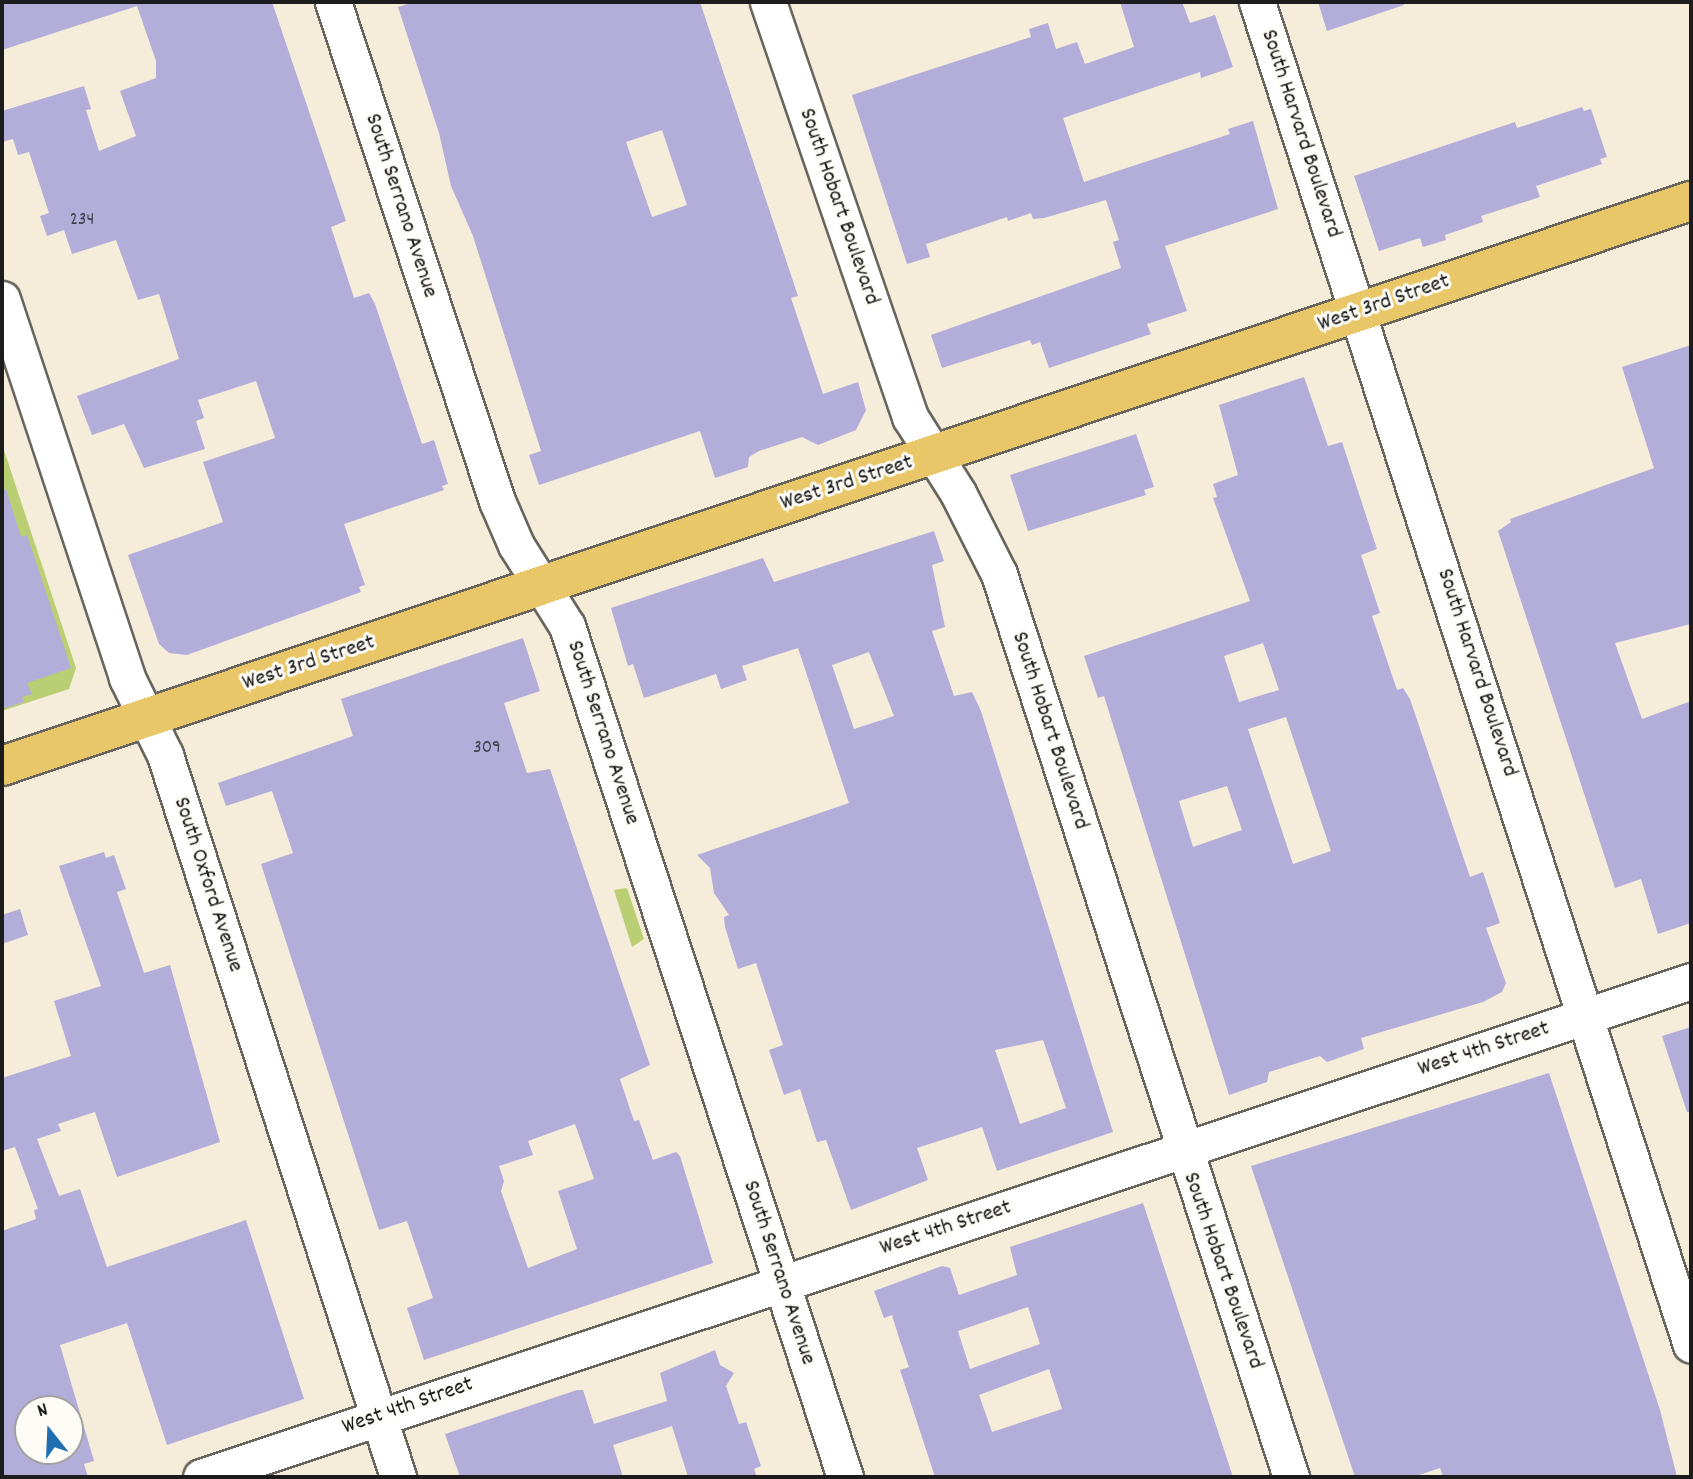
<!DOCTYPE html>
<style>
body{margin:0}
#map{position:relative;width:1693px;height:1479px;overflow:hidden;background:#f5edda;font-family:Dekko,sans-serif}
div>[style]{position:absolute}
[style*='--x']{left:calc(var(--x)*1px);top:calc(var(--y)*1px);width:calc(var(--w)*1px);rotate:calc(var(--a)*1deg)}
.green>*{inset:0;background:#bacf73}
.building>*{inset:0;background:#b3adda}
.roads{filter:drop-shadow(2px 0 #68655e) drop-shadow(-2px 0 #68655e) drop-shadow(0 2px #68655e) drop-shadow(0 -2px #68655e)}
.minor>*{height:35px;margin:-17.5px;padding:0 17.5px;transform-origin:17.5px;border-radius:17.5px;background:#fff}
.major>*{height:38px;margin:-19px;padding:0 19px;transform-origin:19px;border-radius:19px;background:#e9c769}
span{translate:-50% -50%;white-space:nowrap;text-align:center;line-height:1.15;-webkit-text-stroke:6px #fdfcf7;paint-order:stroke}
.number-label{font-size:19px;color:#42404c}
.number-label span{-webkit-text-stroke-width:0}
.street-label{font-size:23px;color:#1c1c1c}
.frame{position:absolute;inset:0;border:4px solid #1c1c1c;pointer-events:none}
.north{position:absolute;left:14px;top:1395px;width:70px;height:70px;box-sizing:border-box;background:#fdfcf7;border:2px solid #a3a29f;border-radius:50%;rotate:342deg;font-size:19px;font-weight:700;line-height:28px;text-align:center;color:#1c1c1c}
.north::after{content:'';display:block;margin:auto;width:24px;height:32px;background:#1f6fb2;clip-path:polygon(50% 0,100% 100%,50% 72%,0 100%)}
</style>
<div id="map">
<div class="green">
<i style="clip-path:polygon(2px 444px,76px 668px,69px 689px,2px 711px)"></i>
<i style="clip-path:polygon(627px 888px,644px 939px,632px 947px,614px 890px)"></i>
</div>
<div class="building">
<i style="clip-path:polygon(2px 2px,272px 2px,346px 221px,331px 227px,354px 298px,369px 293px,375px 304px,422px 444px,434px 440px,448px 484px,442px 486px,444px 490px,344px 524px,365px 585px,359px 587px,361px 592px,187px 655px,169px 653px,159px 644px,128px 555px,223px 522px,203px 462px,275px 438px,256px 381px,198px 400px,204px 418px,196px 421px,205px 449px,144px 468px,124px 424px,92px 435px,77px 396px,179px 359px,159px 294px,138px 300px,116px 240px,72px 254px,64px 230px,47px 236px,40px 216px,49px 213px,29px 152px,18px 155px,13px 139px,2px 142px,2px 111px,84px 86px,91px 109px,86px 110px,99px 151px,136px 136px,120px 91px,156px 78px,156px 61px,137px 6px,2px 50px)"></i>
<i style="clip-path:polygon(evenodd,414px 2px,700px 2px,798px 296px,791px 298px,823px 394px,858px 382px,866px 410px,856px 430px,818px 445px,802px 437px,759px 451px,749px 457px,748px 467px,715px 478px,700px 431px,539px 485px,529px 455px,541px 451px,473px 236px,451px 186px,439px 133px,398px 7px,414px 2px,662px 130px,687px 205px,652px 217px,626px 142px,662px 130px)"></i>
<i style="clip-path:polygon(1120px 2px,1182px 2px,1190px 23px,1215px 15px,1233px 67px,1201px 78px,1200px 72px,1063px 118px,1084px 182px,1230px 134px,1228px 129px,1253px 121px,1278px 209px,1165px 246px,1187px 311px,1147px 324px,1151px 334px,1049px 368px,1040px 342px,1032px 345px,1030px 340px,942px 368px,931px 335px,1121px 268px,1113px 242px,1119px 240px,1106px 200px,1044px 218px,1033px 219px,1031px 213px,1008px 221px,1007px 217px,926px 244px,930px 257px,907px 264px,852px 95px,1031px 37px,1029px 29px,1048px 23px,1056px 49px,1077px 42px,1085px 64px,1134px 47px)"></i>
<i style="clip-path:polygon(1318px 2px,1403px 2px,1404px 5px,1327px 31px)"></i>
<i style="clip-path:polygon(1582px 107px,1584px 111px,1591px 109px,1607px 157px,1600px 159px,1602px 164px,1536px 186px,1540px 197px,1481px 216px,1483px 222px,1445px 235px,1446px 240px,1423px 247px,1420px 238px,1379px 251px,1354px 176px,1515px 122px,1517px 128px)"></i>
<i style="clip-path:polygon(1691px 345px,1691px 624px,1615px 643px,1642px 719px,1691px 701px,1691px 923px,1658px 934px,1641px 879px,1615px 888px,1498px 531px,1511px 522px,1510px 519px,1654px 468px,1622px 367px)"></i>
<i style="clip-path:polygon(evenodd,1304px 377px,1328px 446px,1342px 442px,1377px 549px,1361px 555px,1380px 613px,1372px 616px,1397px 690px,1403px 688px,1410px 699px,1470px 877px,1483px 872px,1500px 923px,1486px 928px,1506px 983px,1502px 992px,1483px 1002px,1361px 1038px,1364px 1049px,1327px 1062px,1320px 1056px,1269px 1072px,1267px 1082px,1229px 1095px,1104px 696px,1098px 698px,1084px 656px,1250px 601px,1213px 498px,1217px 497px,1213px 484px,1238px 475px,1219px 405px,1304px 377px,1263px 643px,1279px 690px,1239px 702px,1224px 656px,1263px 643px,1304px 377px,1286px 717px,1331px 851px,1293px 864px,1248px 729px,1286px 717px,1304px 377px,1227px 786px,1242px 830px,1193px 847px,1179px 801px,1227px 786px)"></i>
<i style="clip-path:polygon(1136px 434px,1154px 487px,1144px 490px,1146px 495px,1028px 531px,1010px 475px)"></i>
<i style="clip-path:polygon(6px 489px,21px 537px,27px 535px,71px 668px,27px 683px,32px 694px,22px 697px,24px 702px,2px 709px,2px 490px)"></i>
<i style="clip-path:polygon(evenodd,934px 531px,944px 561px,932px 565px,945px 627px,932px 631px,954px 696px,972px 692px,981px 711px,1113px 1132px,997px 1171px,982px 1127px,917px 1148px,928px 1180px,851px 1210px,826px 1140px,817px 1142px,800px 1089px,784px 1095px,769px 1050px,783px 1045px,756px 963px,738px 969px,725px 927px,724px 917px,729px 915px,714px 893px,710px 868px,697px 855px,849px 803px,798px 648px,742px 666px,747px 680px,721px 689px,716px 674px,644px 698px,633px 664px,628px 666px,611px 608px,763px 558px,774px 582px,934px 531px,869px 652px,894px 716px,854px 729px,832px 665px,869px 652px,934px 531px,1043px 1040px,1066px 1108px,1020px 1124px,995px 1050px,1043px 1040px)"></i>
<i style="clip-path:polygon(evenodd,523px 638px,540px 691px,504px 703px,527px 773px,550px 769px,650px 1065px,620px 1079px,634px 1121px,639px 1120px,653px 1160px,676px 1152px,680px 1156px,713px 1263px,424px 1360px,407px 1308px,433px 1298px,407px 1221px,379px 1230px,261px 864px,293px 853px,272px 791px,226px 806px,218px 783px,353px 736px,341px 699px,523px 638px,575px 1124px,594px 1179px,558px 1191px,577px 1249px,528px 1268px,501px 1191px,504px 1181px,499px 1166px,533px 1155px,528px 1141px,575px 1124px)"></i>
<i style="clip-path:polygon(evenodd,104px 852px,106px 858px,114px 855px,126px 889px,117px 892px,144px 973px,170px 965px,220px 1142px,117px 1177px,95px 1112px,58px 1124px,61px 1131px,37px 1139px,59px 1196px,80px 1189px,107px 1267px,246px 1220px,304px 1399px,167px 1445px,127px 1323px,60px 1345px,94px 1461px,84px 1464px,88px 1477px,2px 1477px,2px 1231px,36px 1219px,34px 1210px,38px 1209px,15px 1147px,2px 1151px,2px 1078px,71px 1056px,54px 1001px,101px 986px,59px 866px,104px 852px,28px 1409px,70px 1409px,70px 1451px,28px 1451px,28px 1409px)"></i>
<i style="clip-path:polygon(20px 909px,28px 935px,2px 944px,2px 915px)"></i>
<i style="clip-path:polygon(1691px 1027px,1691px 1112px,1687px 1112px,1662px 1036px)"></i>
<i style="clip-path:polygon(1549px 1073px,1660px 1410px,1677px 1477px,1443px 1477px,1440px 1468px,1413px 1477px,1355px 1477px,1251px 1166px)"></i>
<i style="clip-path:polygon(evenodd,1143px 1203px,1233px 1477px,935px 1477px,900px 1370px,909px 1367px,899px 1338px,892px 1315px,884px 1318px,874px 1291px,942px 1266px,950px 1268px,959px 1295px,1017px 1275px,1010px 1247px,1143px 1203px,1028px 1307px,1040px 1344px,970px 1369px,958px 1331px,1028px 1307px,1143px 1203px,1049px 1369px,1062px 1409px,992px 1432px,979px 1395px,1049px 1369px)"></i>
<i style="clip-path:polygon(715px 1350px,720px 1365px,734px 1373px,726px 1386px,739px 1424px,746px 1422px,761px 1466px,754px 1469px,757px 1477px,688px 1477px,672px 1426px,613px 1445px,623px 1477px,460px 1477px,445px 1434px,577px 1390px,583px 1390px,594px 1424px,667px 1401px,660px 1373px)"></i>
</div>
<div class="roads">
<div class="minor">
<i style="--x:333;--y:2;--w:525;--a:71.81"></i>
<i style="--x:497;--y:501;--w:48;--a:66.6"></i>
<i style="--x:516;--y:545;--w:96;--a:57.8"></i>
<i style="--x:567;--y:626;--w:895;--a:71.91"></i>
<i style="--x:768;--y:2;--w:439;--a:71.1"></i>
<i style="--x:910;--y:417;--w:90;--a:57.7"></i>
<i style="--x:958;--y:493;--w:91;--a:63.2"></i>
<i style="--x:999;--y:574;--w:949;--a:72.08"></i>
<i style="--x:1257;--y:2;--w:1411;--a:72.09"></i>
<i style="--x:2;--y:299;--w:399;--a:71.7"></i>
<i style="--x:127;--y:678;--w:86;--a:63.7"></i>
<i style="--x:165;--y:755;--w:759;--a:72.11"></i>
<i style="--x:201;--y:1477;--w:1570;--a:-18.41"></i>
</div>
<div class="major">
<i style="--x:2;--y:766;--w:1781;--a:-18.5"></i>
</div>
</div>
<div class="number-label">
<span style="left:82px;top:221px">234</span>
<span style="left:487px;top:749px">309</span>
</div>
<div class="street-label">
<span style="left:1300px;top:134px;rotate:72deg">South Harvard Boulevard</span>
<span style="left:400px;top:206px;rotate:72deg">South Serrano Avenue</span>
<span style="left:838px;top:207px;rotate:71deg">South Hobart Boulevard</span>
<span style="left:1384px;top:304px;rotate:-19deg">West 3rd Street</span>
<span style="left:847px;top:484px;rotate:-18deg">West 3rd Street</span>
<span style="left:309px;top:664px;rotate:-18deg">West 3rd Street</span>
<span style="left:1476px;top:673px;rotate:72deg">South Harvard Boulevard</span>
<span style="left:1049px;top:731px;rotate:72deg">South Hobart Boulevard</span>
<span style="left:602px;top:733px;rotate:72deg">South Serrano Avenue</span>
<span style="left:207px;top:885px;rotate:72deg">South Oxford Avenue</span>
<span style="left:1484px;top:1050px;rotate:-18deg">West 4th Street</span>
<span style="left:946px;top:1229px;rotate:-18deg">West 4th Street</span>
<span style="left:1222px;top:1271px;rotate:71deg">South Hobart Boulevard</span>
<span style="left:778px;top:1273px;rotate:72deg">South Serrano Avenue</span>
<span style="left:408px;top:1407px;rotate:-19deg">West 4th Street</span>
</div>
<div class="frame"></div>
<div class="north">N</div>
</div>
